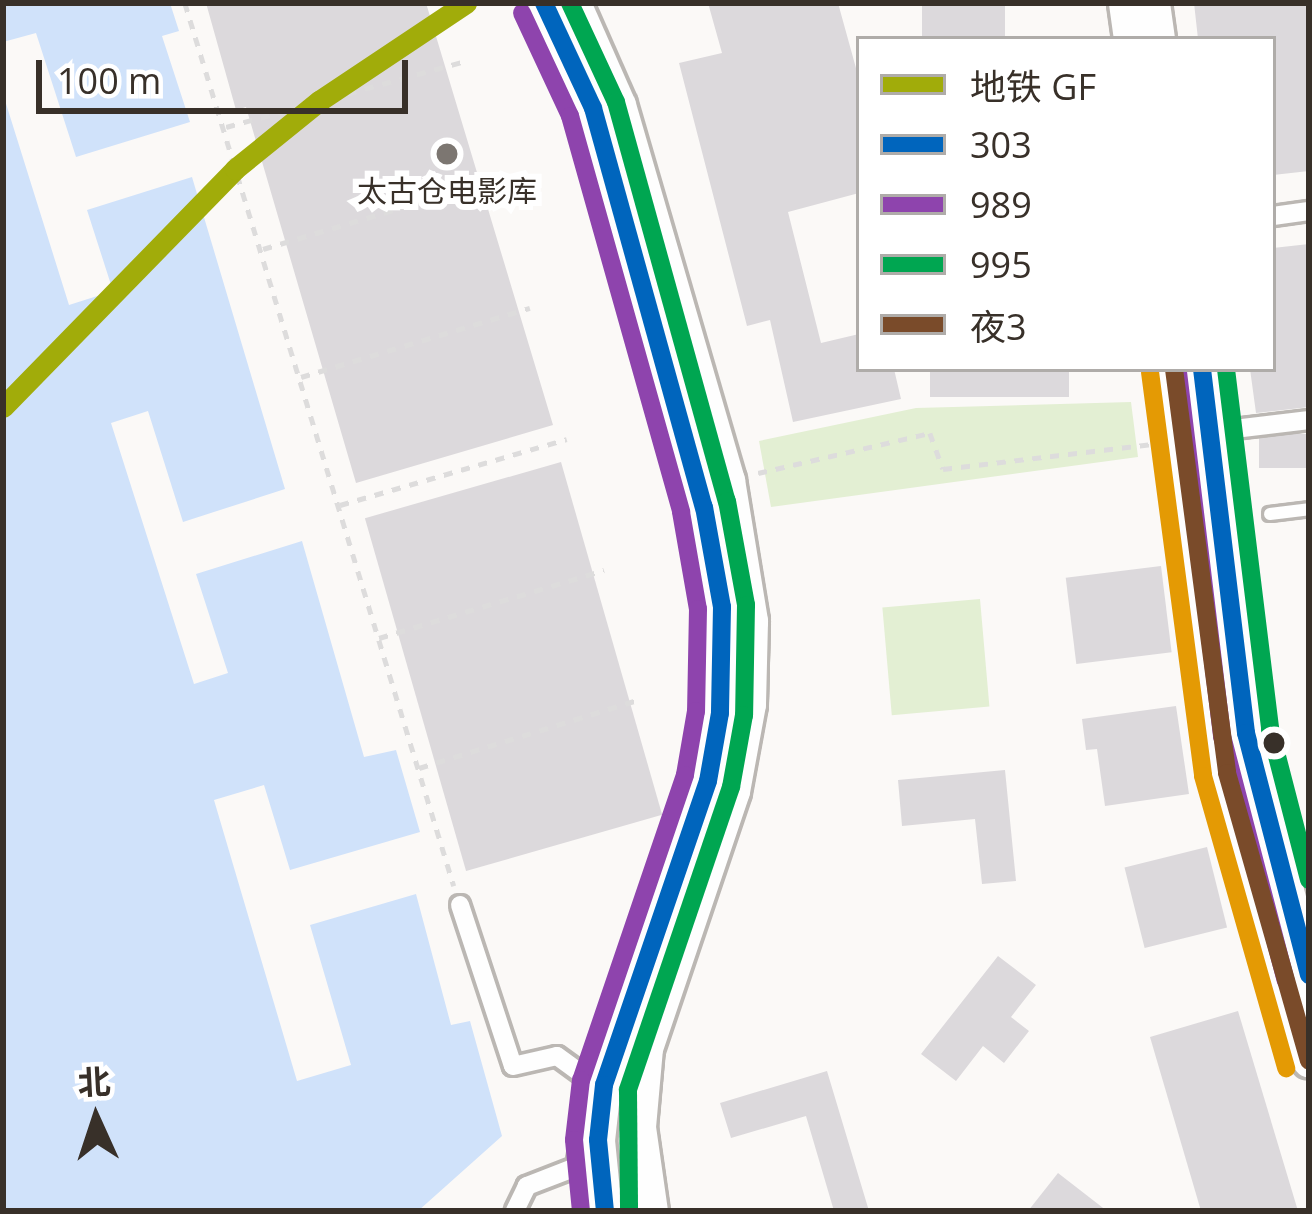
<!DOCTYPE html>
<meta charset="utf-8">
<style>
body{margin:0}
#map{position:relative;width:1312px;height:1214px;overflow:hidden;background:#fbf9f7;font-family:"Open Sans","Noto Sans SC",sans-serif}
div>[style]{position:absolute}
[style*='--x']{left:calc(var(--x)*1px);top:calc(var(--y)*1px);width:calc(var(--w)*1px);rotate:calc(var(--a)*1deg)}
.green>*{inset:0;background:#e3efd3;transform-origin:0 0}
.water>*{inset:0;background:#d0e2fa}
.building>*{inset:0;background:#dcd9dc;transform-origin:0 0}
.path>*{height:4.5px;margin-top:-2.25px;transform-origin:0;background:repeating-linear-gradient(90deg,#dddcdc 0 9px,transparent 0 18px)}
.roads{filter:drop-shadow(3px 0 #bbb7b3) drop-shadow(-3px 0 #bbb7b3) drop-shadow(0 3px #bbb7b3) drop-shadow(0 -3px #bbb7b3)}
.service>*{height:12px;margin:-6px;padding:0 6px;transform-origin:6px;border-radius:6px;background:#fefefe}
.pedestrian>*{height:18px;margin:-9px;padding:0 9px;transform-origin:9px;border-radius:9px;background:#fefefe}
.tertiary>*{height:33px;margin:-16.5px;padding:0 16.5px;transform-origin:16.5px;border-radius:16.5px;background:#fefefe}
.bus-1>*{height:18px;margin:-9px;padding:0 9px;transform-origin:9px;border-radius:9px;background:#0065bd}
.bus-2>*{height:18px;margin:-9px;padding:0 9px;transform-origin:9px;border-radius:9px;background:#8e44ad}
.bus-3>*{height:18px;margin:-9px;padding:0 9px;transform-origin:9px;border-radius:9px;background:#00a651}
.bus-4>*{height:18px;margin:-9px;padding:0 9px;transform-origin:9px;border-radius:9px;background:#7a4b2a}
.bus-5>*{height:18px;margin:-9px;padding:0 9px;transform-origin:9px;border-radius:9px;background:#e49a04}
.metro-1>*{height:21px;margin:-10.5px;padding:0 10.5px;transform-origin:10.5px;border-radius:10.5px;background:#a1ac0a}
.dots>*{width:33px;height:33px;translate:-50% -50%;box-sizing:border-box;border:6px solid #fff;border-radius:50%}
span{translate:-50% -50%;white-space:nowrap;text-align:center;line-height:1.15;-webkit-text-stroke:12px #fff;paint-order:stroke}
.poi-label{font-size:30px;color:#383029}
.frame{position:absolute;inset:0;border:6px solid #383029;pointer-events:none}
.legend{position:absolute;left:856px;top:36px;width:420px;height:336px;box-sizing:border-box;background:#fff;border:3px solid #afaca9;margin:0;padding:15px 21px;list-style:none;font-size:36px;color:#383029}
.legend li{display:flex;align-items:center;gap:24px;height:60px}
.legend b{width:60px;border:3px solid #afaca9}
.north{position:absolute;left:36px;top:1058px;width:120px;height:120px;-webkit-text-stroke:9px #fff;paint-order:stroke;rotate:357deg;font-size:33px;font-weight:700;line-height:48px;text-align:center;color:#383029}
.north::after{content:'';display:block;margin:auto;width:42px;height:54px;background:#383029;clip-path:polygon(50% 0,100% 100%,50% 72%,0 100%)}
.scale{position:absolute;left:36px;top:60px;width:372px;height:54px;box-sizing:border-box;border:6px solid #383029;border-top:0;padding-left:15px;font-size:36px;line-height:42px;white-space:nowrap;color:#383029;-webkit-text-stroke:9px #fff;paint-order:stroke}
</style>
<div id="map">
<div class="green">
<i style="clip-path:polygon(1131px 402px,1138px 457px,771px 507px,759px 441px,916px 408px)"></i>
<i style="left:980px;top:599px;width:108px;height:98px;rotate:85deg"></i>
</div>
<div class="water">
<i style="clip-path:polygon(3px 3px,170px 3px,179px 31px,162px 36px,190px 122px,76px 157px,36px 33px,3px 42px)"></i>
<i style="clip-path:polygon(3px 94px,69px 305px,113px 291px,87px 210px,192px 177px,285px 489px,183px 522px,148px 411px,111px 423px,194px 684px,228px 673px,196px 574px,302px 541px,364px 757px,396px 750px,420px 832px,290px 870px,264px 785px,214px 800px,297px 1081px,351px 1065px,310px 925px,416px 894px,451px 1025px,470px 1021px,502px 1136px,418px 1211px,3px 1211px)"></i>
</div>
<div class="building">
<i style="clip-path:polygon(206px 3px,426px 3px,553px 425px,356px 483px,246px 107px,236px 110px)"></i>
<i style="clip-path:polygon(708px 3px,838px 3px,859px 79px,859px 193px,788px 212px,821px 343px,859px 334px,859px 369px,894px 369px,901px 399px,793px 422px,770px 320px,747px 326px,679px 63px,722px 53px)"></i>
<i style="left:922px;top:3px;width:83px;height:36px"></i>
<i style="clip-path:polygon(1194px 3px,1309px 3px,1309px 171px,1273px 175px,1273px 39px,1198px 39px)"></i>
<i style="clip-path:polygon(1309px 244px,1309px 407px,1256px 413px,1250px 369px,1273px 369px,1273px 248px)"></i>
<i style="left:930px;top:369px;width:139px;height:28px"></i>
<i style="left:1309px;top:434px;width:34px;height:50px;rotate:90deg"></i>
<i style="left:561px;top:462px;width:367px;height:204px;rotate:74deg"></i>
<i style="left:1161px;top:566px;width:87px;height:96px;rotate:83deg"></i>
<i style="clip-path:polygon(1176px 706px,1189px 794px,1105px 806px,1097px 749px,1086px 750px,1082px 719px)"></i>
<i style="clip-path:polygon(1005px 770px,1016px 881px,982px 884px,975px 819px,902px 826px,898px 780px)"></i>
<i style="left:1207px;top:847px;width:83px;height:85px;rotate:76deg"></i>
<i style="clip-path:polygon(998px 956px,1036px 985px,1011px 1017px,1029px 1031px,1004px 1063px,983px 1046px,956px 1081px,921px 1054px)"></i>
<i style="clip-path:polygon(1238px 1011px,1298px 1211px,1201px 1211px,1150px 1037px)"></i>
<i style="clip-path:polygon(827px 1071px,869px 1211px,834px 1211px,806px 1116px,731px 1138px,720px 1103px)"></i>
<i style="clip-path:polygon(1058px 1173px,1107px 1211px,1028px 1211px)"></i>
</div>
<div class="path">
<i style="--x:185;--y:3;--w:923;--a:73.06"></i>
<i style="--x:226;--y:127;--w:245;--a:-15.4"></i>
<i style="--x:263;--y:249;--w:240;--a:-16.7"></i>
<i style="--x:301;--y:377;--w:239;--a:-16.8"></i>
<i style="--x:758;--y:473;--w:177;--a:-13.1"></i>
<i style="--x:930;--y:433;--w:38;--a:70"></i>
<i style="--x:943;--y:469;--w:211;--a:-6.8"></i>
<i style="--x:340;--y:505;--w:236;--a:-16.2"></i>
<i style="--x:379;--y:638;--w:235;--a:-16.8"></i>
<i style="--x:419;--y:768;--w:232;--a:-17.3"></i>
</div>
<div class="roads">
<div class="service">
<i style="--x:1270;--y:514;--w:39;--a:-7"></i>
</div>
<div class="pedestrian">
<i style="--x:1273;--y:216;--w:36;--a:-8"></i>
<i style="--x:1209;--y:432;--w:101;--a:-6.8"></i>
<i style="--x:460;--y:905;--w:169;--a:71.8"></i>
<i style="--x:513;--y:1066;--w:45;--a:-12.8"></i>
<i style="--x:557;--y:1056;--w:41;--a:36"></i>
<i style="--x:590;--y:1080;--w:88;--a:99.1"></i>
<i style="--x:576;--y:1167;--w:53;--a:158.8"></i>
<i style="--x:527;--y:1186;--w:28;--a:116"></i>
</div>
<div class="tertiary">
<i style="--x:544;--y:3;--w:116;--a:65"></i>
<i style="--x:593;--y:108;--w:414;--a:74.5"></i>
<i style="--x:704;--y:507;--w:102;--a:79.8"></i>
<i style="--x:722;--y:607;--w:106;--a:91.1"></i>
<i style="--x:720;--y:713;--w:69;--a:100"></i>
<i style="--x:708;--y:781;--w:321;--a:108.9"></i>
<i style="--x:604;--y:1085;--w:55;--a:96.2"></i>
<i style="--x:598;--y:1140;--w:71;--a:84.4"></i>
<i style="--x:574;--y:3;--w:111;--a:66.2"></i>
<i style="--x:619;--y:105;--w:391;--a:73.8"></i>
<i style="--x:728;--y:480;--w:143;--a:80.7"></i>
<i style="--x:751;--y:621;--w:83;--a:91.4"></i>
<i style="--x:749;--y:704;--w:88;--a:100.4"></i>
<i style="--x:733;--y:791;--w:271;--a:108.7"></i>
<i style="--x:646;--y:1048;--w:79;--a:95.1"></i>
<i style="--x:639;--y:1127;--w:85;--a:81.9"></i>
<i style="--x:1125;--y:3;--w:36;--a:82"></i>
<i style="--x:1153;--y:3;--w:36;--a:82"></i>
<i style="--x:1174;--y:369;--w:407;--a:82.5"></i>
<i style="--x:1227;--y:773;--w:299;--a:74.1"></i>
<i style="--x:1202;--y:369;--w:367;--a:83.1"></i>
<i style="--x:1246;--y:733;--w:250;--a:75.4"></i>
</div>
</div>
<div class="bus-1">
<i style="--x:544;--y:3;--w:116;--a:65"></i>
<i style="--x:593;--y:108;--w:414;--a:74.5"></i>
<i style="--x:704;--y:507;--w:102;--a:79.8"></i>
<i style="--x:722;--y:607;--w:106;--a:91.1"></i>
<i style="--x:720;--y:713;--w:69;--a:100"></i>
<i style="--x:708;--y:781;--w:321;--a:108.9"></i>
<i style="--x:604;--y:1085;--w:55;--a:96.2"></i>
<i style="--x:598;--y:1140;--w:71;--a:84.4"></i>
<i style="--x:1202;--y:369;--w:367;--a:83.1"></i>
<i style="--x:1246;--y:733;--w:250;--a:75.4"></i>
</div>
<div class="bus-2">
<i style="--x:522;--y:13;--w:114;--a:65"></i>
<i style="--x:570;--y:116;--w:411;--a:74.3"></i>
<i style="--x:681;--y:512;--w:98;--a:80.1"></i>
<i style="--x:698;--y:609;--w:102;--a:91.1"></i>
<i style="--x:696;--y:711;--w:65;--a:99.8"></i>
<i style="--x:685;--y:775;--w:322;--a:108.8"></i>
<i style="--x:581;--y:1080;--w:60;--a:96.7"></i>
<i style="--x:574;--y:1140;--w:71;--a:84.4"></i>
<i style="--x:1178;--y:372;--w:367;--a:83.1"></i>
<i style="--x:1222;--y:736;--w:253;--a:75.4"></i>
</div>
<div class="bus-3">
<i style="--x:570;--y:3;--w:109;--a:65.1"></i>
<i style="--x:616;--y:102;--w:414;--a:74.5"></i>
<i style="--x:727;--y:501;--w:106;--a:79.6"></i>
<i style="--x:746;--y:605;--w:110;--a:91"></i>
<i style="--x:744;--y:715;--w:73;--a:100.2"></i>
<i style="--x:731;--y:787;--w:320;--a:108.8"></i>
<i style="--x:628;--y:1090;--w:119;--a:89.5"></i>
<i style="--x:1226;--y:369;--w:363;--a:83"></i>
<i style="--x:1270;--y:729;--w:156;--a:75.5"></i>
</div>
<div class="bus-4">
<i style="--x:1174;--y:369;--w:407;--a:82.5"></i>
<i style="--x:1227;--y:773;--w:299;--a:74.1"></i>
</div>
<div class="bus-5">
<i style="--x:1150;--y:372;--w:407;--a:82.5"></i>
<i style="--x:1203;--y:776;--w:304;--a:74.1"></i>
</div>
<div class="metro-1">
<i style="--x:3;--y:407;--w:332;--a:-45.7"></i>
<i style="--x:235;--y:169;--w:108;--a:-39"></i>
<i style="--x:319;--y:101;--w:177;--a:-33.7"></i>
</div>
<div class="dots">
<i style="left:447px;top:154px;background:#7c7671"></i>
<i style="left:1274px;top:743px;background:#383029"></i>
</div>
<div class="poi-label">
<span style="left:447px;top:191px">太古仓电影库</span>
</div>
<div class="frame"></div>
<ul class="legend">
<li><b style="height:15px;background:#a1ac0a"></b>地铁 GF</li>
<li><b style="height:15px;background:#0065bd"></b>303</li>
<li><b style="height:15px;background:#8e44ad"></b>989</li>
<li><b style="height:15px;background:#00a651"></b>995</li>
<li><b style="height:15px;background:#7a4b2a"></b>夜3</li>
</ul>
<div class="north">北</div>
<div class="scale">100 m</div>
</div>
